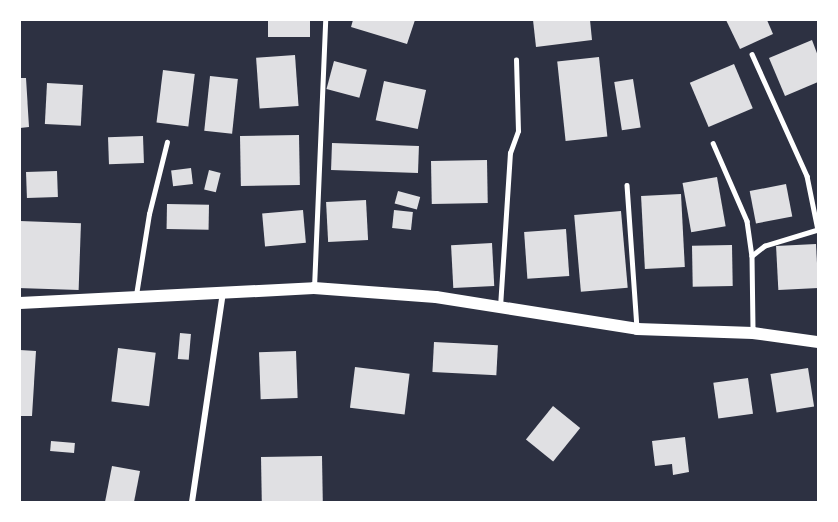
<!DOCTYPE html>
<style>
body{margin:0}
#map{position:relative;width:838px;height:522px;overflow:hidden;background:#2d3142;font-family:Arial,sans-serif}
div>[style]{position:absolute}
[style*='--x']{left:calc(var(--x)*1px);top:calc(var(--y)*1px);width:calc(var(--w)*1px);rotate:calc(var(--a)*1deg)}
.building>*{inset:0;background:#e0e0e3;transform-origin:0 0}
.service>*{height:4.5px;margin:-2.25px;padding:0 2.25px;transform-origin:2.25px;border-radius:2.25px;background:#fff}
.minor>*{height:6px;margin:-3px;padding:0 3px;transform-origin:3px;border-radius:3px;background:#fff}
.secondary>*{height:12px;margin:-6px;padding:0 6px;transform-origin:6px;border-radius:6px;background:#fff}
span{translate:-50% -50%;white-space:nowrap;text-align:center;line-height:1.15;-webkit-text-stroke:4.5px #fff;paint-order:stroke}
.frame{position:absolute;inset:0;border:21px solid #fff;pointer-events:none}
</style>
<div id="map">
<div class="building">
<i style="left:268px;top:20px;width:42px;height:17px"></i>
<i style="clip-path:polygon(353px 20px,415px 20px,407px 44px,351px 27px)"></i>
<i style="clip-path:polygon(533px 20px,590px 20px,592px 40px,536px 47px)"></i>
<i style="clip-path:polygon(726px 20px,767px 20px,773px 34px,740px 49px)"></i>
<i style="clip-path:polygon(812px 40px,818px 56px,818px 82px,785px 96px,769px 58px)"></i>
<i style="left:295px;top:55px;width:51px;height:39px;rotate:86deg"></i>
<i style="left:599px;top:57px;width:80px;height:42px;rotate:84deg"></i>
<i style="left:334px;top:61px;width:34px;height:29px;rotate:15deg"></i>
<i style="left:734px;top:64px;width:48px;height:48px;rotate:67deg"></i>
<i style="left:163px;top:70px;width:32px;height:53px;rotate:7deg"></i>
<i style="left:210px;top:76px;width:28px;height:55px;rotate:6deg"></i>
<i style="clip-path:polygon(20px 78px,26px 78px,29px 127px,20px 128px)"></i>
<i style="left:633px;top:79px;width:49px;height:19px;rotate:81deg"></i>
<i style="left:384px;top:81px;width:43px;height:40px;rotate:12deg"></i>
<i style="left:47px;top:83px;width:36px;height:41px;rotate:3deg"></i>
<i style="left:299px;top:135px;width:50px;height:59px;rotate:89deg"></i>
<i style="left:143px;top:136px;width:27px;height:35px;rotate:88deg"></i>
<i style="left:332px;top:143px;width:87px;height:27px;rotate:2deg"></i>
<i style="left:487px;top:160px;width:43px;height:56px;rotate:89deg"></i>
<i style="left:191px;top:168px;width:16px;height:20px;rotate:83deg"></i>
<i style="left:209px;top:170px;width:12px;height:20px;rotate:14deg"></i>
<i style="left:57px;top:171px;width:26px;height:31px;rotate:88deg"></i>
<i style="left:717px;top:177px;width:50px;height:35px;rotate:80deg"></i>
<i style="left:786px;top:184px;width:33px;height:37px;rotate:79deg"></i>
<i style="left:398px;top:191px;width:23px;height:13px;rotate:15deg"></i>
<i style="left:681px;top:194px;width:73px;height:40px;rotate:87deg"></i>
<i style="left:366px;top:200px;width:40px;height:40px;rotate:87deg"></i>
<i style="left:167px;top:204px;width:42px;height:25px;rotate:1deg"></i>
<i style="left:303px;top:210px;width:33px;height:41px;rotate:85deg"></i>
<i style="left:394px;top:210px;width:19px;height:18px;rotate:6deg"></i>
<i style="left:621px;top:211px;width:77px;height:47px;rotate:85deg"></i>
<i style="left:20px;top:221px;width:61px;height:67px;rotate:2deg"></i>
<i style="left:566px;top:229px;width:47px;height:42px;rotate:86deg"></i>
<i style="left:492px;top:243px;width:43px;height:41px;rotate:87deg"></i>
<i style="left:816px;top:244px;width:44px;height:40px;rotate:87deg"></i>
<i style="left:732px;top:245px;width:41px;height:40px;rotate:89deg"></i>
<i style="left:180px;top:333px;width:11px;height:26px;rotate:5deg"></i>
<i style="left:434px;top:342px;width:64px;height:30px;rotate:3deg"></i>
<i style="left:118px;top:348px;width:38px;height:54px;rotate:7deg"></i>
<i style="clip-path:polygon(20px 350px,36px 351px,32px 416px,20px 416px)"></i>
<i style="left:296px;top:351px;width:47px;height:37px;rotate:88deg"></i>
<i style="left:355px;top:367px;width:55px;height:41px;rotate:7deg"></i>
<i style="left:808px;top:368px;width:39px;height:38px;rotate:81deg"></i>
<i style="left:748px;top:378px;width:36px;height:35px;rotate:82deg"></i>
<i style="left:553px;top:406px;width:35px;height:43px;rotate:39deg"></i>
<i style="clip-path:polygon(685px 437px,689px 472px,673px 475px,672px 464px,655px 466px,652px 441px)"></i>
<i style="left:51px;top:441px;width:24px;height:10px;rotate:5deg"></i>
<i style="left:322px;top:456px;width:46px;height:61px;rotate:89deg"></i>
<i style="clip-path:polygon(112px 466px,140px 471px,134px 502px,105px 502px)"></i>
</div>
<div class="service">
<i style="--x:752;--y:54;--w:134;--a:65.7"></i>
<i style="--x:807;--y:176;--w:55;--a:78.5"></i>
<i style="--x:818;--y:230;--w:55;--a:163.2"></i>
<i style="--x:765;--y:246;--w:16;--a:142"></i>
<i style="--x:752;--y:256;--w:74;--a:89.2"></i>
<i style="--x:713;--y:143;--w:85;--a:66.4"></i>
<i style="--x:747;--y:221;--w:35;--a:82"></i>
<i style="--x:627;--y:185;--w:144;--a:86"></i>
<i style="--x:314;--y:288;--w:268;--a:-87.6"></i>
<i style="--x:136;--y:295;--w:82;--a:-80.9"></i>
<i style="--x:149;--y:214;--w:74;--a:-76"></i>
<i style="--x:500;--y:307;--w:154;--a:-86.3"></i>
<i style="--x:510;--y:153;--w:23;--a:-70"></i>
<i style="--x:518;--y:131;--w:71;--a:-91.6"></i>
</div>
<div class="minor">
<i style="--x:192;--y:502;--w:211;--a:-81.6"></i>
</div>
<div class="secondary">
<i style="--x:20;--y:303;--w:294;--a:-2.9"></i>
<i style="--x:314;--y:288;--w:122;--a:4.2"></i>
<i style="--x:436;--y:297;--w:204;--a:9"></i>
<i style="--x:637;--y:329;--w:116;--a:2"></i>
<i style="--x:753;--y:333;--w:66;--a:7.9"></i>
</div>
<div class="frame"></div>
</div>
